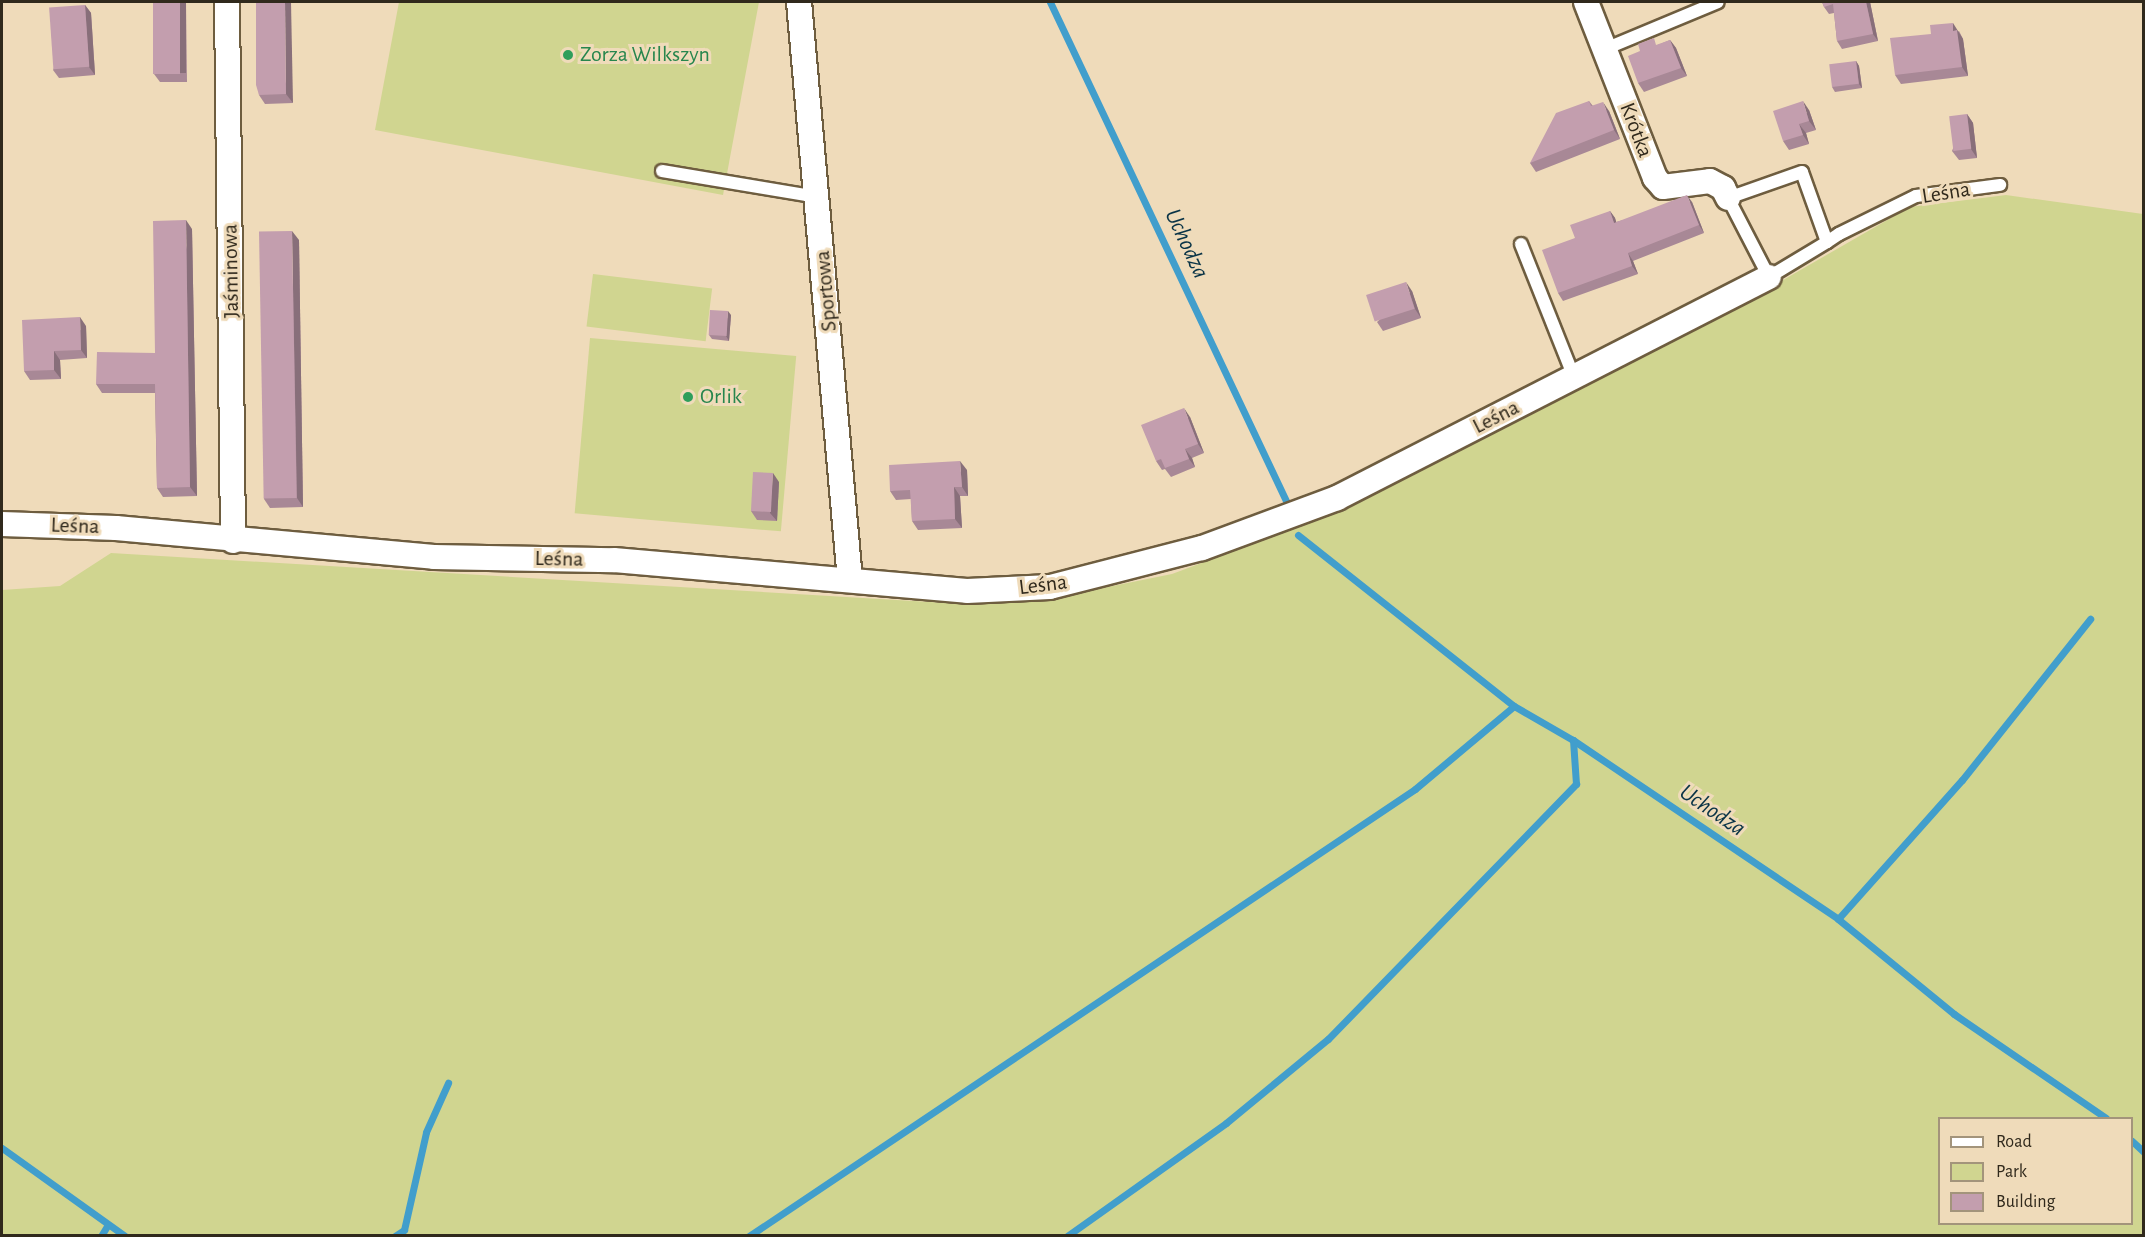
<!DOCTYPE html>
<meta charset="utf-8">
<style>
body{margin:0}
#map{position:relative;width:2145px;height:1237px;overflow:hidden;background:#efdbba;font-family:"Alegreya Sans",sans-serif}
div>[style]{position:absolute}
[style*='--x']{left:calc(var(--x)*1px);top:calc(var(--y)*1px);width:calc(var(--w)*1px);rotate:calc(var(--a)*1deg)}
.green>*{inset:0;background:#d0d590;transform-origin:0 0}
.stream>*{height:7px;margin:-3.5px;padding:0 3.5px;transform-origin:3.5px;border-radius:3.5px;background:#419ecc}
.roads{filter:drop-shadow(2px 0 #6e5d3f) drop-shadow(-2px 0 #6e5d3f) drop-shadow(0 2px #6e5d3f) drop-shadow(0 -2px #6e5d3f)}
.service>*{height:12px;margin:-6px;padding:0 6px;transform-origin:6px;border-radius:6px;background:#fff}
.minor>*{height:24px;margin:-12px;padding:0 12px;transform-origin:12px;border-radius:12px;background:#fff}
.wall>*{inset:0;background:#a88896}
.shaded-wall>*{inset:0;background:#886f7a;transform-origin:0 0}
.building>*{inset:0;background:#c39eae;transform-origin:0 0}
.dots>*{width:16px;height:16px;translate:-50% -50%;box-sizing:border-box;border:3px solid #efdbba;border-radius:50%}
span{translate:-50% -50%;white-space:nowrap;text-align:center;line-height:1.15;-webkit-text-stroke:6px #efdbba;paint-order:stroke}
.leisure-label{font-size:22px;color:#27864d}
.left{translate:0 -50%;text-align:left}
.street-label{font-size:22px;color:#30291c}
.water-label{font-size:24px;color:#093346;font-style:italic}
.frame{position:absolute;inset:0;border:3px solid #30291c;pointer-events:none}
.legend{position:absolute;left:1938px;top:1117px;width:195px;height:108px;box-sizing:border-box;background:#efdbba;border:2px solid #a3947b;margin:0;padding:8px 10px;list-style:none;font-size:18px;color:#30291c}
.legend li{display:flex;align-items:center;gap:12px;height:30px}
.legend b{width:30px;border:2px solid #a3947b}
</style>
<div id="map">
<div class="green">
<i style="clip-path:polygon(399px 2px,759px 2px,723px 195px,375px 130px)"></i>
<i style="clip-path:polygon(evenodd,2006px 195px,2143px 214px,2143px 1235px,2px 1236px,2px 590px,60px 586px,111px 553px,964px 604px,1063px 596px,1172px 574px,1306px 524px,1703px 326px,1910px 207px,2006px 195px,1940px 1118px,2132px 1118px,2132px 1224px,1940px 1224px,1940px 1118px)"></i>
<i style="left:593px;top:274px;width:120px;height:53px;rotate:7deg"></i>
<i style="left:590px;top:338px;width:207px;height:176px;rotate:5deg"></i>
</div>
<div class="stream">
<i style="--x:1050;--y:2;--w:554;--a:64.68"></i>
<i style="--x:1298;--y:535;--w:275;--a:38.4"></i>
<i style="--x:1514;--y:706;--w:68;--a:30"></i>
<i style="--x:1573;--y:740;--w:320;--a:34"></i>
<i style="--x:1838;--y:919;--w:150;--a:39.3"></i>
<i style="--x:1954;--y:1014;--w:184;--a:34.4"></i>
<i style="--x:1838;--y:919;--w:186;--a:-48.3"></i>
<i style="--x:1962;--y:780;--w:206;--a:-51.5"></i>
<i style="--x:2132;--y:1141;--w:16;--a:43"></i>
<i style="--x:2;--y:1148;--w:151;--a:35.6"></i>
<i style="--x:101;--y:1236;--w:12;--a:-59"></i>
<i style="--x:395;--y:1236;--w:11;--a:-34"></i>
<i style="--x:404;--y:1230;--w:100;--a:-77.3"></i>
<i style="--x:426;--y:1132;--w:54;--a:-65.8"></i>
<i style="--x:749;--y:1236;--w:802;--a:-33.87"></i>
<i style="--x:1415;--y:789;--w:129;--a:-40"></i>
<i style="--x:1067;--y:1236;--w:195;--a:-35.4"></i>
<i style="--x:1226;--y:1123;--w:132;--a:-39.5"></i>
<i style="--x:1328;--y:1039;--w:356;--a:-45.8"></i>
<i style="--x:1576;--y:784;--w:44;--a:-93.9"></i>
</div>
<div class="roads">
<div class="service">
<i style="--x:1605;--y:49;--w:122;--a:-22.6"></i>
<i style="--x:662;--y:171;--w:157;--a:9.5"></i>
<i style="--x:1827;--y:242;--w:74;--a:-109.7"></i>
<i style="--x:1802;--y:172;--w:78;--a:160.6"></i>
<i style="--x:1728;--y:198;--w:89;--a:62.6"></i>
<i style="--x:1769;--y:277;--w:68;--a:-31.1"></i>
<i style="--x:1827;--y:242;--w:14;--a:-34"></i>
<i style="--x:1839;--y:234;--w:86;--a:-26.3"></i>
<i style="--x:1916;--y:196;--w:85;--a:-7.5"></i>
<i style="--x:1521;--y:244;--w:143;--a:68.3"></i>
</div>
<div class="minor">
<i style="--x:227;--y:2;--w:539;--a:89.36"></i>
<i style="--x:799;--y:2;--w:580;--a:84.96"></i>
<i style="--x:1586;--y:2;--w:189;--a:68.6"></i>
<i style="--x:1655;--y:178;--w:12;--a:48"></i>
<i style="--x:1663;--y:187;--w:47;--a:-7.3"></i>
<i style="--x:1710;--y:181;--w:15;--a:28"></i>
<i style="--x:1723;--y:188;--w:11;--a:63"></i>
<i style="--x:2;--y:524;--w:114;--a:2"></i>
<i style="--x:116;--y:528;--w:319;--a:5.2"></i>
<i style="--x:434;--y:557;--w:180;--a:1"></i>
<i style="--x:614;--y:560;--w:354;--a:5"></i>
<i style="--x:967;--y:591;--w:83;--a:-2.8"></i>
<i style="--x:1050;--y:587;--w:157;--a:-14.4"></i>
<i style="--x:1202;--y:548;--w:144;--a:-20.3"></i>
<i style="--x:1337;--y:498;--w:485;--a:-27.1"></i>
</div>
</div>
<div class="wall">
<i style="clip-path:polygon(153px 2px,186px 2px,187px 82px,160px 82px,154px 74px)"></i>
<i style="clip-path:polygon(256px 2px,293px 103px,265px 104px,259px 95px)"></i>
<i style="clip-path:polygon(1822px 2px,1870px 2px,1878px 41px,1842px 49px,1837px 41px,1834px 13px,1829px 14px,1824px 7px)"></i>
<i style="clip-path:polygon(85px 5px,91px 13px,95px 75px,59px 78px,53px 70px)"></i>
<i style="clip-path:polygon(1959px 31px,1963px 39px,1968px 76px,1901px 84px,1895px 75px)"></i>
<i style="clip-path:polygon(1670px 40px,1676px 48px,1687px 76px,1644px 92px,1638px 83px,1658px 45px)"></i>
<i style="clip-path:polygon(1856px 61px,1859px 66px,1862px 88px,1835px 92px,1832px 87px)"></i>
<i style="clip-path:polygon(1589px 101px,1593px 106px,1609px 111px,1620px 139px,1536px 172px,1530px 163px)"></i>
<i style="clip-path:polygon(1809px 110px,1816px 130px,1806px 133px,1809px 144px,1789px 150px,1783px 141px)"></i>
<i style="clip-path:polygon(1967px 114px,1973px 123px,1977px 158px,1959px 160px,1952px 151px)"></i>
<i style="clip-path:polygon(1692px 202px,1704px 233px,1633px 261px,1638px 274px,1563px 301px,1558px 293px,1575px 238px,1610px 211px,1615px 218px,1616px 222px)"></i>
<i style="clip-path:polygon(192px 229px,197px 496px,163px 497px,157px 488px,155px 393px,102px 393px,96px 384px,155px 353px)"></i>
<i style="clip-path:polygon(299px 240px,303px 507px,270px 508px,264px 499px)"></i>
<i style="clip-path:polygon(1412px 291px,1421px 318px,1383px 331px,1377px 322px)"></i>
<i style="clip-path:polygon(731px 315px,729px 341px,712px 339px,709px 335px)"></i>
<i style="clip-path:polygon(86px 326px,87px 358px,60px 360px,61px 379px,30px 380px,24px 371px)"></i>
<i style="clip-path:polygon(1190px 417px,1204px 453px,1192px 458px,1195px 467px,1171px 477px,1165px 469px,1162px 470px,1156px 461px)"></i>
<i style="clip-path:polygon(967px 470px,968px 496px,960px 496px,962px 528px,918px 530px,912px 521px,911px 499px,896px 500px,890px 491px)"></i>
<i style="clip-path:polygon(779px 482px,777px 521px,757px 520px,751px 511px)"></i>
</div>
<div class="shaded-wall">
<i style="left:180px;top:2px;width:6px;height:71px"></i>
<i style="clip-path:polygon(285px 2px,291px 2px,293px 103px,286px 94px)"></i>
<i style="clip-path:polygon(1866px 2px,1870px 2px,1878px 41px,1873px 34px)"></i>
<i style="clip-path:polygon(85px 5px,91px 13px,95px 75px,89px 67px)"></i>
<i style="clip-path:polygon(1953px 23px,1963px 39px,1968px 76px,1962px 67px,1953px 31px)"></i>
<i style="clip-path:polygon(1670px 40px,1676px 48px,1687px 76px,1681px 68px)"></i>
<i style="clip-path:polygon(1856px 61px,1859px 66px,1862px 88px,1859px 84px)"></i>
<i style="clip-path:polygon(1803px 101px,1809px 110px,1816px 130px,1809px 121px)"></i>
<i style="clip-path:polygon(1603px 102px,1609px 111px,1620px 139px,1614px 130px)"></i>
<i style="clip-path:polygon(1967px 114px,1973px 123px,1977px 158px,1971px 149px)"></i>
<i style="clip-path:polygon(1799px 124px,1806px 133px,1809px 144px,1803px 135px)"></i>
<i style="clip-path:polygon(1687px 195px,1692px 202px,1704px 233px,1699px 225px)"></i>
<i style="clip-path:polygon(1610px 211px,1615px 218px,1619px 231px,1614px 223px)"></i>
<i style="clip-path:polygon(186px 220px,192px 229px,197px 496px,190px 487px)"></i>
<i style="clip-path:polygon(292px 231px,299px 240px,303px 507px,297px 498px)"></i>
<i style="clip-path:polygon(1628px 253px,1633px 261px,1638px 274px,1632px 266px)"></i>
<i style="clip-path:polygon(1406px 282px,1412px 291px,1421px 318px,1415px 309px)"></i>
<i style="clip-path:polygon(728px 311px,731px 315px,729px 341px,726px 336px)"></i>
<i style="clip-path:polygon(80px 317px,86px 326px,87px 358px,81px 350px)"></i>
<i style="clip-path:polygon(54px 351px,60px 360px,61px 379px,54px 370px)"></i>
<i style="clip-path:polygon(1184px 408px,1190px 417px,1204px 453px,1198px 444px)"></i>
<i style="clip-path:polygon(1185px 449px,1192px 458px,1195px 467px,1189px 459px)"></i>
<i style="clip-path:polygon(960px 461px,967px 470px,968px 496px,962px 487px)"></i>
<i style="clip-path:polygon(773px 473px,779px 482px,777px 521px,770px 513px)"></i>
<i style="clip-path:polygon(954px 487px,960px 496px,962px 528px,955px 519px)"></i>
</div>
<div class="building">
<i style="left:153px;top:2px;width:27px;height:72px"></i>
<i style="clip-path:polygon(256px 2px,285px 2px,286px 94px,259px 95px,256px 85px)"></i>
<i style="clip-path:polygon(1822px 2px,1866px 2px,1873px 34px,1837px 41px,1833px 4px,1824px 7px)"></i>
<i style="left:85px;top:5px;width:62px;height:36px;rotate:86deg"></i>
<i style="clip-path:polygon(1953px 23px,1953px 31px,1957px 30px,1962px 67px,1895px 75px,1890px 38px,1931px 34px,1930px 25px)"></i>
<i style="clip-path:polygon(1654px 38px,1656px 45px,1670px 40px,1681px 68px,1638px 83px,1628px 56px,1640px 51px,1638px 44px)"></i>
<i style="left:1856px;top:61px;width:23px;height:27px;rotate:83deg"></i>
<i style="clip-path:polygon(1589px 101px,1591px 106px,1603px 102px,1614px 130px,1530px 163px,1556px 113px)"></i>
<i style="clip-path:polygon(1803px 101px,1809px 121px,1799px 124px,1803px 135px,1783px 141px,1773px 111px)"></i>
<i style="left:1967px;top:114px;width:35px;height:18px;rotate:83deg"></i>
<i style="clip-path:polygon(1687px 195px,1699px 225px,1628px 253px,1632px 266px,1558px 293px,1542px 250px,1575px 238px,1570px 225px,1610px 211px,1614px 223px)"></i>
<i style="clip-path:polygon(186px 220px,190px 487px,157px 488px,155px 384px,96px 384px,97px 352px,155px 353px,153px 221px)"></i>
<i style="left:292px;top:231px;width:267px;height:33px;rotate:89deg"></i>
<i style="left:1406px;top:282px;width:28px;height:42px;rotate:72deg"></i>
<i style="left:710px;top:310px;width:18px;height:25px;rotate:3deg"></i>
<i style="clip-path:polygon(80px 317px,81px 350px,54px 351px,54px 370px,24px 371px,22px 320px)"></i>
<i style="clip-path:polygon(1184px 408px,1198px 444px,1185px 449px,1189px 459px,1165px 468px,1161px 459px,1156px 461px,1141px 425px)"></i>
<i style="clip-path:polygon(960px 461px,962px 487px,954px 487px,955px 519px,912px 521px,910px 490px,890px 491px,889px 465px)"></i>
<i style="left:753px;top:472px;width:20px;height:39px;rotate:3deg"></i>
</div>
<div class="dots">
<i style="left:568px;top:55px;background:#2e9e5b"></i>
<i style="left:688px;top:397px;background:#2e9e5b"></i>
</div>
<div class="leisure-label">
<span class="left" style="left:580px;top:55px">Zorza Wilkszyn</span>
<span class="left" style="left:700px;top:397px">Orlik</span>
</div>
<div class="street-label">
<span style="left:1636px;top:130px;rotate:69deg">Krótka</span>
<span style="left:1946px;top:193px;rotate:-9deg">Leśna</span>
<span style="left:231px;top:271px;rotate:-91deg">Jaśminowa</span>
<span style="left:826px;top:291px;rotate:-95deg">Sportowa</span>
<span style="left:1496px;top:417px;rotate:-27deg">Leśna</span>
<span style="left:75px;top:526px;rotate:2deg">Leśna</span>
<span style="left:559px;top:559px;rotate:1deg">Leśna</span>
<span style="left:1043px;top:585px;rotate:-7deg">Leśna</span>
</div>
<div class="water-label">
<span style="left:1186px;top:244px;rotate:65deg">Uchodza</span>
<span style="left:1712px;top:811px;rotate:34deg">Uchodza</span>
</div>
<div class="frame"></div>
<ul class="legend">
<li><b style="height:8px;background:#fff"></b>Road</li>
<li><b style="height:16px;background:#d0d590"></b>Park</li>
<li><b style="height:16px;background:#c39eae"></b>Building</li>
</ul>
</div>
